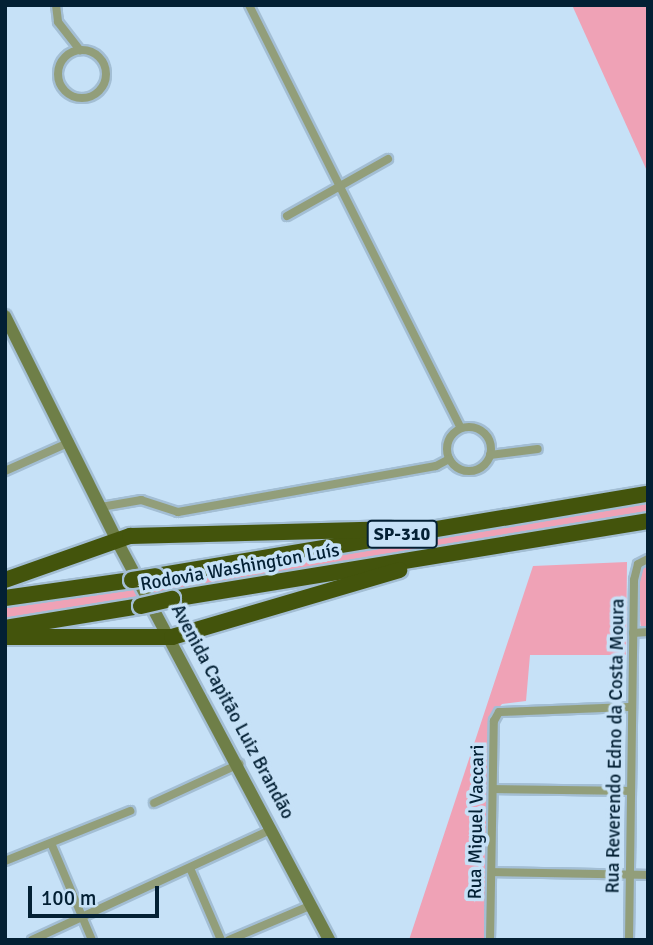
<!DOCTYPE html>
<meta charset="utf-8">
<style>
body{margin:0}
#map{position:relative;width:653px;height:945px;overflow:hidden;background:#c6e1f7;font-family:Signika,sans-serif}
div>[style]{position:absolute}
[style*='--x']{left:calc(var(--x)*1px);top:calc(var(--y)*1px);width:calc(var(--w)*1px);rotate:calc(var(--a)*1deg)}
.green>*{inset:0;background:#efa2b6}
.roads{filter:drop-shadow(2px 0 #a3bed4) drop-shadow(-2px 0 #a3bed4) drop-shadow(0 2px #a3bed4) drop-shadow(0 -2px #a3bed4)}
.street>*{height:8px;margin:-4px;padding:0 4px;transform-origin:4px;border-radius:4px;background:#929e7a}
.street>.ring{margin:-4px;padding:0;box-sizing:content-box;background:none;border:8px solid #929e7a;border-radius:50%}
.secondary>*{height:12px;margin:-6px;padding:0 6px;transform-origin:6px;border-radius:6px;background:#6f7f48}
.highway>*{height:16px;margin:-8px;padding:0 8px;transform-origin:8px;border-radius:8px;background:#43540c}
.bridges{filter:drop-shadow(2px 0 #a3bed4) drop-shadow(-2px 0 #a3bed4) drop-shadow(0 2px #a3bed4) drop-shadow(0 -2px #a3bed4)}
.highway-bridge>*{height:16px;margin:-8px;padding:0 8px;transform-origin:8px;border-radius:8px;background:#43540c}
span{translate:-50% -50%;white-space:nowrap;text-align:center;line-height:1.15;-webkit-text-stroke:7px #c6e1f7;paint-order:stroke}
.shield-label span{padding:2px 5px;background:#c6e1f7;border:2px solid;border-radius:5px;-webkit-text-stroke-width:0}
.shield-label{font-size:18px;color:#032034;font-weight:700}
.street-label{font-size:19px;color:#032034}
.frame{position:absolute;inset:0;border:7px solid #032034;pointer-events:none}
.scale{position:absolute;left:28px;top:886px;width:131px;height:32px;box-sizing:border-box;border:4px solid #032034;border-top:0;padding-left:9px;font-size:21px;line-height:24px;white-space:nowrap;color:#032034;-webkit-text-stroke:5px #c6e1f7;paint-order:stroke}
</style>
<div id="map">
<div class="green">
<i style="clip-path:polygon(572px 5px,648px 5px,648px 171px,647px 171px)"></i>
<i style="clip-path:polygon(648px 498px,648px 514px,155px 598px,149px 586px)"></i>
<i style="clip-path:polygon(627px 562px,626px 655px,530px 655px,526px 701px,502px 704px,492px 716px,484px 940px,409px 940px,533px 566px)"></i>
<i style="clip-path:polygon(648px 562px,648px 629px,641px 629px,636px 578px)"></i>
<i style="clip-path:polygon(130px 585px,141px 600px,5px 623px,5px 605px)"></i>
</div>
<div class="roads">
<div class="street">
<i style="--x:56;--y:5;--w:17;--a:83"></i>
<i style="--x:58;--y:22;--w:36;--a:52"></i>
<i style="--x:249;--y:5;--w:473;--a:63.4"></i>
<i class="ring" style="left:58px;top:50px;width:40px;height:40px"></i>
<i style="--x:287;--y:216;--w:116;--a:-29.4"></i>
<i class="ring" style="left:447px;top:427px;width:36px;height:36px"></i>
<i style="--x:490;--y:455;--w:48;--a:-7.1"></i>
<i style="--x:5;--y:471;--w:71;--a:-24"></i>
<i style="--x:101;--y:507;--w:41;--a:-9.9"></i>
<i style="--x:141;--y:500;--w:39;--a:18"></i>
<i style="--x:178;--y:512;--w:262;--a:-10.1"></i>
<i style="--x:436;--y:466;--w:15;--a:-28"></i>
<i style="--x:633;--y:633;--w:15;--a:-4"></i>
<i style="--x:493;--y:789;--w:137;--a:0.8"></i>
<i style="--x:154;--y:803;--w:94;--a:-24.6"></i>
<i style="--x:51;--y:843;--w:105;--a:67.1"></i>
<i style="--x:5;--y:861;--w:135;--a:-21.8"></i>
<i style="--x:190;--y:868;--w:78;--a:66.7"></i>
<i style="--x:492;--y:872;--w:156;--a:1.1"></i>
<i style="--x:32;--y:940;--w:264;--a:-24.8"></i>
<i style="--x:229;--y:940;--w:90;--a:-22.9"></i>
<i style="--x:490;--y:940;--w:219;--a:-89"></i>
<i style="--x:494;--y:721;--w:10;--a:-61"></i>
<i style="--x:499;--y:712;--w:132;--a:-2.2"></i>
<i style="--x:629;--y:940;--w:360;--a:-89.2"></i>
<i style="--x:634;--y:580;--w:16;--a:-76"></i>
<i style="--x:638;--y:564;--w:11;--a:-27"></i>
</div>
<div class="secondary">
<i style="--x:5;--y:316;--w:249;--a:63.5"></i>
<i style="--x:116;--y:539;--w:454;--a:62"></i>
</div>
<div class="highway">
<i style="--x:156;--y:576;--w:499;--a:-9.5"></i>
<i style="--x:5;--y:580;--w:133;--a:-19.4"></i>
<i style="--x:130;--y:536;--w:259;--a:-1.5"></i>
<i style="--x:5;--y:598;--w:128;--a:-8.1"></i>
<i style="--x:172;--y:599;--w:482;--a:-9.3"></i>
<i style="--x:5;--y:628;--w:138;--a:-9.2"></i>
<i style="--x:5;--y:637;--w:167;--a:0"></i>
<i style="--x:172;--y:637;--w:237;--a:-16.4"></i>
</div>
</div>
<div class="bridges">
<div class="highway-bridge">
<i style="--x:132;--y:580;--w:24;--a:-9"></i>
<i style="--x:141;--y:606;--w:32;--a:-13"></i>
</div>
</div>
<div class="shield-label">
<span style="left:402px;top:534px">SP-310</span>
</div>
<div class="street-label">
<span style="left:240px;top:568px;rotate:-10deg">Rodovia Washington Luís</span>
<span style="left:232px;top:712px;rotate:62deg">Avenida Capitão Luiz Brandão</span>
<span style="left:616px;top:746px;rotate:-89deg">Rua Reverendo Edno da Costa Moura</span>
<span style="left:477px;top:822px;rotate:-89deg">Rua Miguel Vaccari</span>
</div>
<div class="frame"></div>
<div class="scale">100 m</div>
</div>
